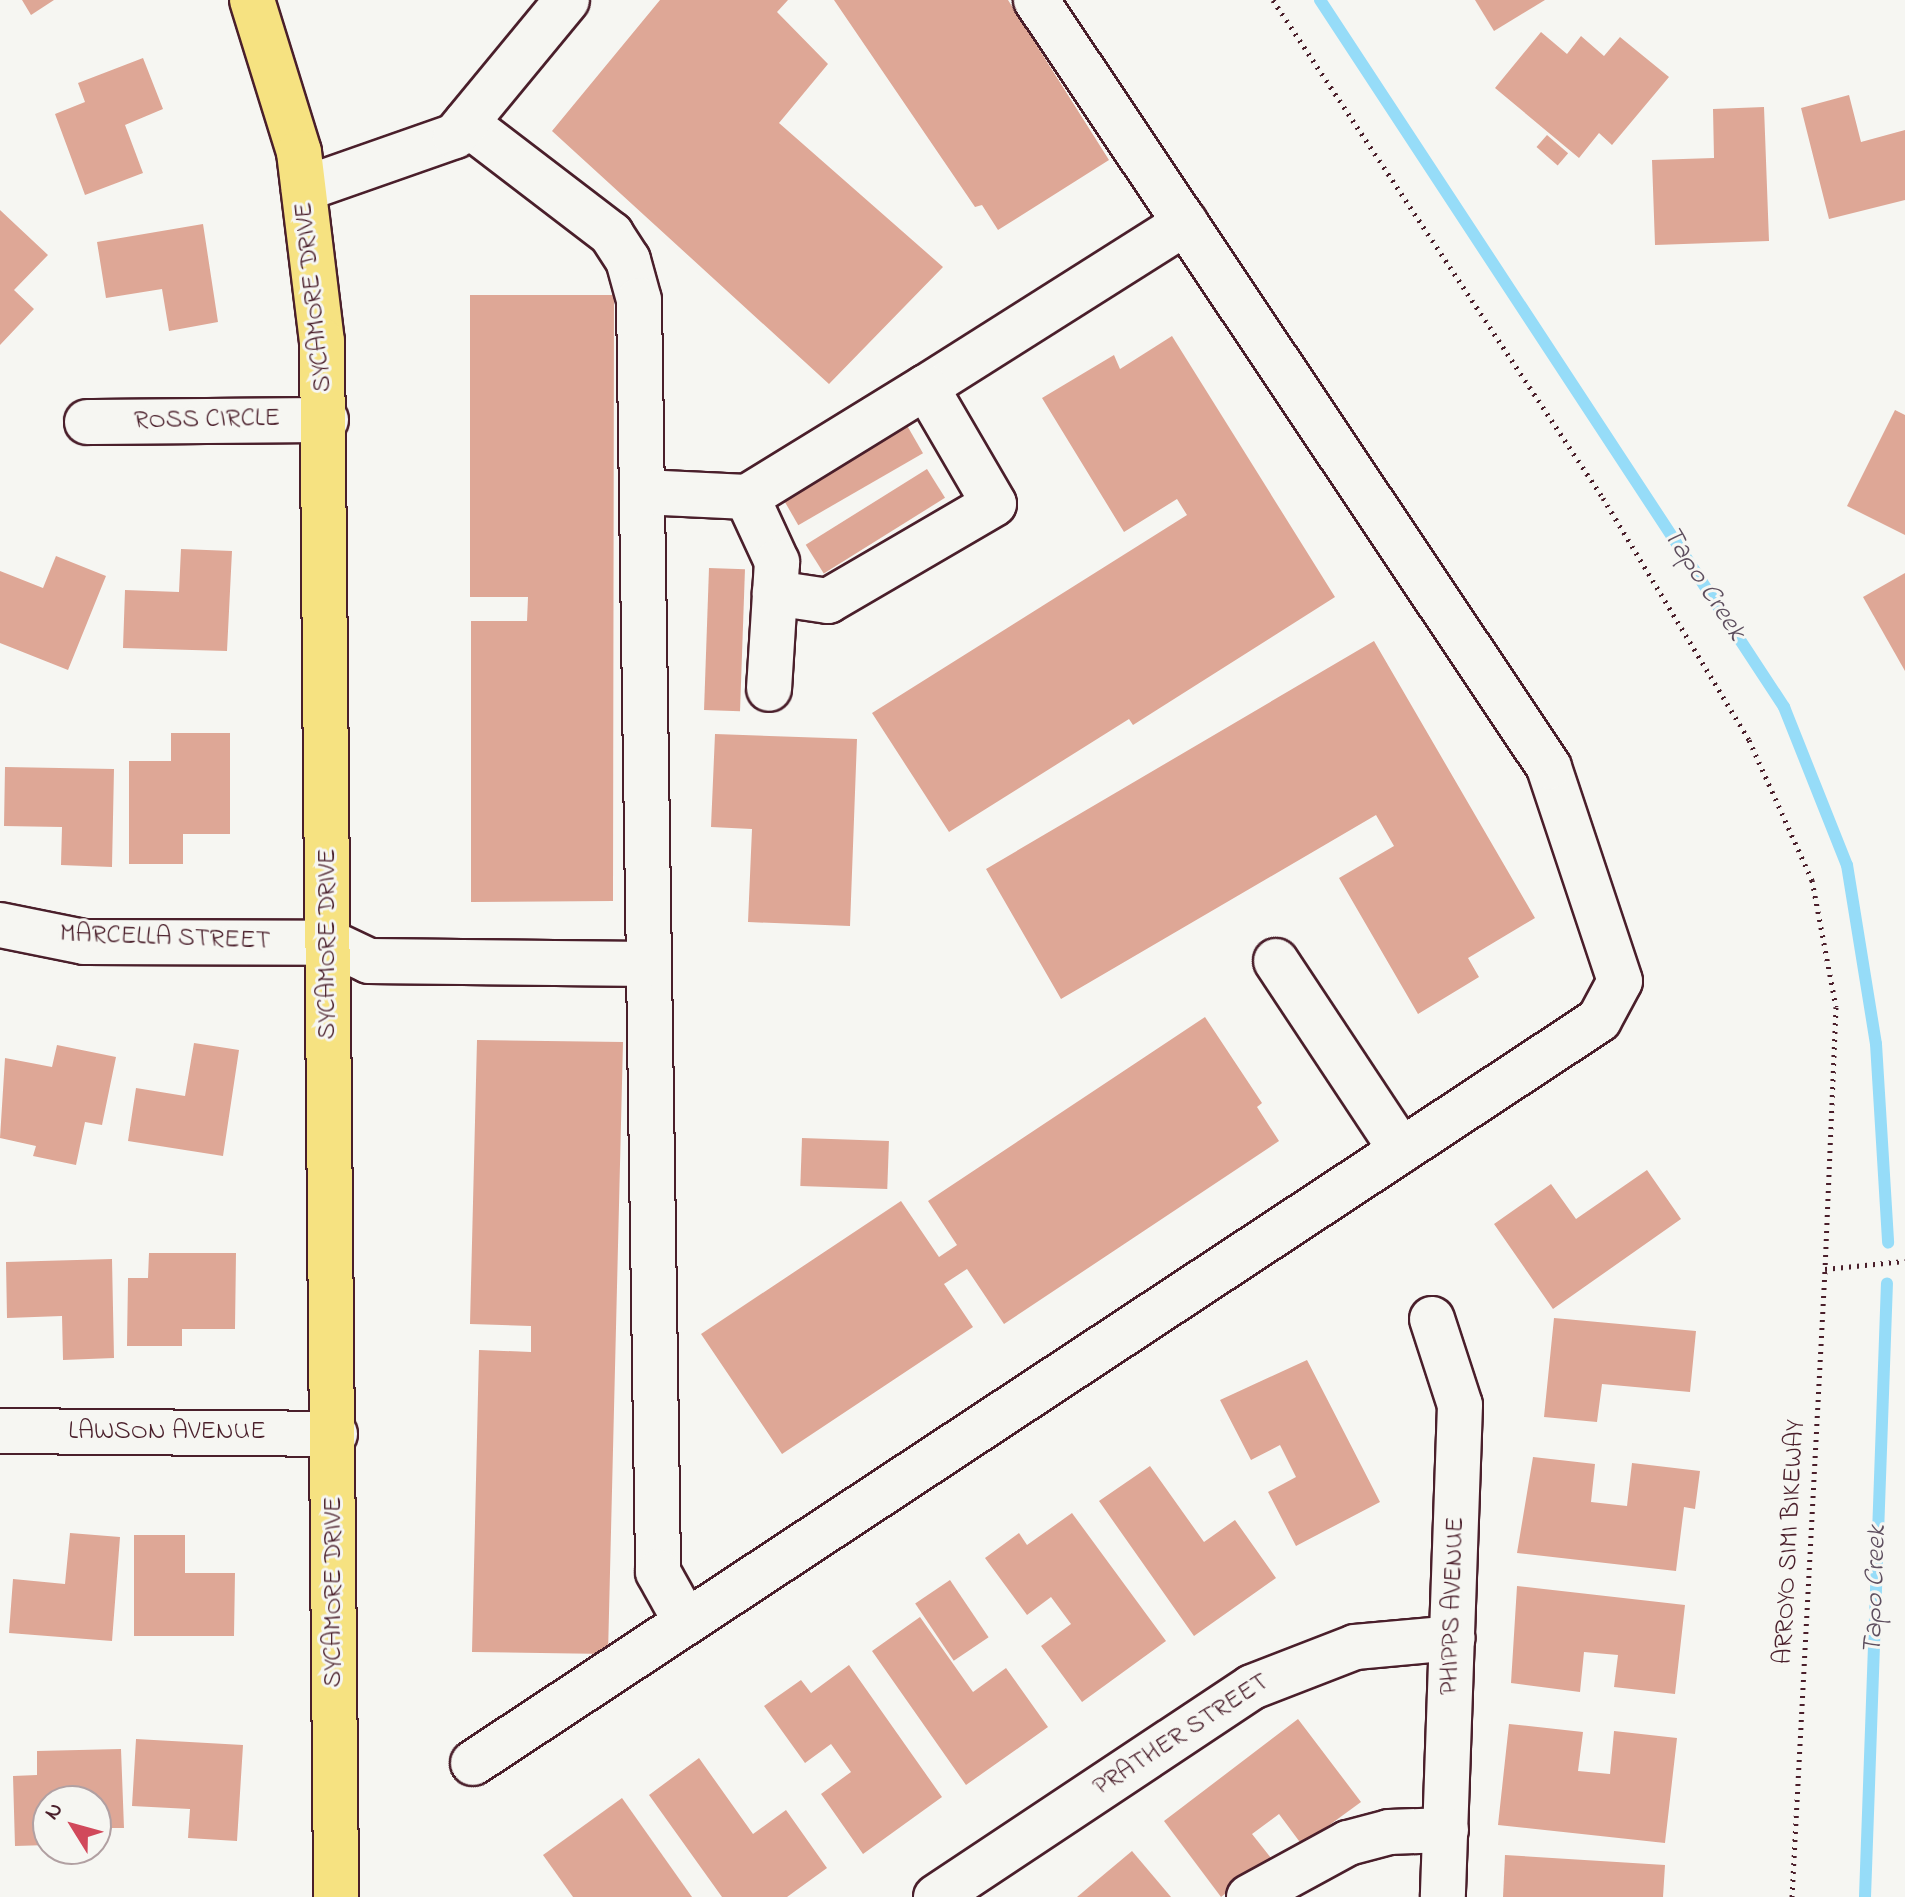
<!DOCTYPE html>
<style>
body{margin:0}
#map{position:relative;width:1905px;height:1897px;overflow:hidden;background:#f6f6f2;font-family:"Indie Flower",sans-serif}
div>[style]{position:absolute}
[style*='--x']{left:calc(var(--x)*1px);top:calc(var(--y)*1px);width:calc(var(--w)*1px);rotate:calc(var(--a)*1deg)}
.stream>*{height:12px;margin:-6px;padding:0 6px;transform-origin:6px;border-radius:6px;background:#96dcf8}
.building>*{inset:0;background:#dea796;transform-origin:0 0}
.path>*{height:5px;margin-top:-2.5px;transform-origin:0;background:repeating-linear-gradient(90deg,#4a1f2b 0 2px,transparent 0 8px)}
.roads{filter:drop-shadow(2px 0 #4a1f2b) drop-shadow(-2px 0 #4a1f2b) drop-shadow(0 2px #4a1f2b) drop-shadow(0 -2px #4a1f2b)}
.minor>*{height:44px;margin:-22px;padding:0 22px;transform-origin:22px;border-radius:22px;background:#f6f6f2}
.major>*{height:44px;margin:-22px;padding:0 22px;transform-origin:22px;border-radius:22px;background:#f6e281}
span{translate:-50% -50%;white-space:nowrap;text-align:center;line-height:1.15;-webkit-text-stroke:6px #f6f6f2;paint-order:stroke}
.street-label{font-size:26px;color:#4a1f2b}
.water-label{font-size:28px;color:#5d4e5e;font-style:italic}
.north{position:absolute;left:32px;top:1785px;width:80px;height:80px;box-sizing:border-box;background:#f6f6f2;border:2px solid #b1a0a2;border-radius:50%;rotate:307deg;font-size:22px;font-weight:700;line-height:32px;text-align:center;color:#4a1f2b}
.north::after{content:'';display:block;margin:auto;width:28px;height:36px;background:#d1495b;clip-path:polygon(50% 0,100% 100%,50% 72%,0 100%)}
</style>
<div id="map">
<div class="stream">
<i style="--x:1320;--y:0;--w:846;--a:56.72"></i>
<i style="--x:1784;--y:707;--w:170;--a:68.3"></i>
<i style="--x:1847;--y:865;--w:181;--a:80.8"></i>
<i style="--x:1876;--y:1044;--w:199;--a:86.5"></i>
<i style="--x:1865;--y:1897;--w:614;--a:-87.95"></i>
</div>
<div class="building">
<i style="clip-path:polygon(22px 0,54px 0,31px 15px)"></i>
<i style="clip-path:polygon(660px 0,788px 0,777px 12px,828px 64px,779px 123px,943px 267px,829px 384px,552px 131px)"></i>
<i style="clip-path:polygon(834px 0,1008px 0,1109px 160px,998px 230px,982px 205px,975px 207px)"></i>
<i style="clip-path:polygon(1475px 0,1545px 0,1494px 31px)"></i>
<i style="clip-path:polygon(1541px 32px,1567px 54px,1581px 36px,1604px 56px,1620px 37px,1669px 77px,1612px 145px,1599px 133px,1579px 158px,1495px 88px)"></i>
<i style="clip-path:polygon(143px 58px,163px 109px,125px 125px,143px 173px,85px 195px,55px 114px,85px 102px,78px 83px)"></i>
<i style="clip-path:polygon(1849px 95px,1861px 142px,1905px 130px,1905px 200px,1829px 219px,1801px 108px)"></i>
<i style="clip-path:polygon(1764px 107px,1769px 241px,1655px 245px,1652px 160px,1714px 158px,1713px 109px)"></i>
<i style="left:1547px;top:135px;width:28px;height:16px;rotate:41deg"></i>
<i style="clip-path:polygon(0 210px,48px 255px,14px 290px,34px 309px,0 345px)"></i>
<i style="clip-path:polygon(203px 224px,218px 322px,169px 331px,162px 289px,106px 298px,97px 242px)"></i>
<i style="clip-path:polygon(470px 295px,614px 295px,613px 901px,471px 902px,471px 621px,527px 621px,528px 597px,470px 597px)"></i>
<i style="clip-path:polygon(1172px 336px,1335px 597px,1133px 725px,1129px 719px,949px 832px,872px 713px,1187px 515px,1177px 499px,1124px 532px,1042px 398px,1114px 355px,1120px 369px)"></i>
<i style="clip-path:polygon(1895px 410px,1905px 415px,1905px 535px,1847px 506px)"></i>
<i style="left:905px;top:422px;width:36px;height:144px;rotate:60deg"></i>
<i style="left:927px;top:469px;width:34px;height:143px;rotate:58deg"></i>
<i style="clip-path:polygon(181px 549px,232px 551px,227px 651px,123px 648px,125px 590px,179px 592px)"></i>
<i style="clip-path:polygon(56px 556px,106px 576px,68px 670px,0 643px,0 571px,43px 588px)"></i>
<i style="left:709px;top:568px;width:36px;height:142px;rotate:2deg"></i>
<i style="clip-path:polygon(1905px 573px,1905px 671px,1863px 597px)"></i>
<i style="clip-path:polygon(1374px 641px,1535px 918px,1468px 958px,1479px 977px,1418px 1014px,1339px 878px,1394px 846px,1376px 815px,1061px 999px,986px 869px)"></i>
<i style="clip-path:polygon(171px 733px,230px 733px,230px 834px,183px 834px,183px 864px,129px 864px,129px 761px,171px 761px)"></i>
<i style="clip-path:polygon(715px 734px,857px 739px,850px 926px,748px 922px,752px 829px,711px 827px)"></i>
<i style="clip-path:polygon(5px 767px,114px 769px,112px 867px,61px 865px,62px 827px,4px 826px)"></i>
<i style="clip-path:polygon(1205px 1017px,1262px 1103px,1257px 1107px,1279px 1141px,1004px 1324px,967px 1269px,944px 1284px,973px 1327px,782px 1454px,701px 1334px,901px 1201px,939px 1257px,957px 1245px,928px 1201px)"></i>
<i style="clip-path:polygon(477px 1040px,623px 1042px,608px 1654px,472px 1652px,479px 1350px,531px 1352px,531px 1326px,470px 1324px)"></i>
<i style="clip-path:polygon(194px 1043px,239px 1050px,223px 1156px,128px 1141px,136px 1088px,185px 1096px)"></i>
<i style="clip-path:polygon(57px 1045px,116px 1057px,102px 1125px,85px 1122px,76px 1165px,33px 1156px,36px 1146px,0 1138px,5px 1058px,52px 1067px)"></i>
<i style="left:802px;top:1138px;width:87px;height:48px;rotate:2deg"></i>
<i style="clip-path:polygon(1647px 1170px,1681px 1219px,1553px 1309px,1494px 1224px,1551px 1184px,1576px 1219px)"></i>
<i style="clip-path:polygon(149px 1253px,236px 1253px,235px 1329px,182px 1329px,182px 1346px,127px 1346px,128px 1278px,148px 1278px)"></i>
<i style="clip-path:polygon(112px 1259px,114px 1358px,63px 1360px,62px 1316px,7px 1318px,6px 1262px)"></i>
<i style="clip-path:polygon(1554px 1318px,1696px 1331px,1690px 1392px,1602px 1384px,1597px 1422px,1544px 1417px)"></i>
<i style="clip-path:polygon(1307px 1360px,1380px 1502px,1296px 1546px,1268px 1492px,1296px 1477px,1280px 1445px,1251px 1460px,1220px 1400px)"></i>
<i style="clip-path:polygon(1533px 1457px,1595px 1464px,1591px 1502px,1627px 1506px,1632px 1463px,1700px 1471px,1695px 1509px,1684px 1507px,1676px 1571px,1517px 1553px)"></i>
<i style="clip-path:polygon(1150px 1466px,1204px 1542px,1235px 1520px,1276px 1578px,1194px 1636px,1099px 1501px)"></i>
<i style="clip-path:polygon(1072px 1513px,1166px 1641px,1082px 1702px,1041px 1646px,1071px 1624px,1051px 1597px,1027px 1615px,985px 1558px,1019px 1533px,1027px 1545px)"></i>
<i style="clip-path:polygon(70px 1533px,120px 1537px,112px 1641px,9px 1633px,13px 1579px,65px 1584px)"></i>
<i style="clip-path:polygon(134px 1535px,185px 1535px,185px 1573px,235px 1573px,234px 1636px,134px 1636px)"></i>
<i style="left:950px;top:1580px;width:69px;height:42px;rotate:56deg"></i>
<i style="clip-path:polygon(1517px 1586px,1685px 1605px,1675px 1694px,1614px 1687px,1618px 1655px,1584px 1652px,1580px 1692px,1511px 1683px)"></i>
<i style="clip-path:polygon(920px 1617px,973px 1692px,1006px 1668px,1048px 1727px,966px 1785px,872px 1651px)"></i>
<i style="clip-path:polygon(849px 1665px,942px 1797px,863px 1854px,821px 1794px,851px 1772px,831px 1744px,805px 1763px,764px 1706px,801px 1680px,811px 1693px)"></i>
<i style="clip-path:polygon(1298px 1719px,1361px 1802px,1302px 1845px,1279px 1814px,1252px 1834px,1271px 1858px,1221px 1897px,1164px 1821px)"></i>
<i style="clip-path:polygon(1509px 1724px,1583px 1732px,1578px 1771px,1610px 1774px,1614px 1731px,1677px 1738px,1665px 1843px,1498px 1825px)"></i>
<i style="clip-path:polygon(136px 1739px,243px 1745px,237px 1841px,188px 1838px,190px 1809px,132px 1806px)"></i>
<i style="clip-path:polygon(121px 1749px,124px 1828px,96px 1828px,96px 1801px,48px 1801px,48px 1845px,15px 1846px,13px 1776px,37px 1775px,37px 1751px)"></i>
<i style="clip-path:polygon(699px 1758px,753px 1834px,786px 1810px,827px 1868px,787px 1897px,722px 1897px,649px 1795px)"></i>
<i style="clip-path:polygon(622px 1798px,692px 1897px,573px 1897px,543px 1855px)"></i>
<i style="clip-path:polygon(1132px 1851px,1171px 1897px,1077px 1897px)"></i>
<i style="clip-path:polygon(1505px 1855px,1665px 1865px,1663px 1897px,1503px 1897px)"></i>
</div>
<div class="path">
<i style="--x:1273;--y:0;--w:597;--a:56.47"></i>
<i style="--x:1603;--y:498;--w:283;--a:58.9"></i>
<i style="--x:1749;--y:740;--w:154;--a:65.8"></i>
<i style="--x:1812;--y:880;--w:129;--a:79.3"></i>
<i style="--x:1836;--y:1007;--w:262;--a:92.4"></i>
<i style="--x:1792;--y:1897;--w:629;--a:-86.99"></i>
<i style="--x:1825;--y:1269;--w:80;--a:-5.7"></i>
</div>
<div class="roads">
<div class="minor">
<i style="--x:466;--y:123;--w:183;--a:37.4"></i>
<i style="--x:611;--y:234;--w:31;--a:57"></i>
<i style="--x:628;--y:260;--w:41;--a:74.6"></i>
<i style="--x:639;--y:300;--w:1272;--a:89.14"></i>
<i style="--x:658;--y:1572;--w:57;--a:60.8"></i>
<i style="--x:304;--y:189;--w:160;--a:-19.3"></i>
<i style="--x:455;--y:136;--w:176;--a:-50.5"></i>
<i style="--x:926;--y:387;--w:307;--a:-32.3"></i>
<i style="--x:87;--y:422;--w:239;--a:-0.5"></i>
<i style="--x:642;--y:492;--w:105;--a:2.7"></i>
<i style="--x:747;--y:497;--w:72;--a:65.2"></i>
<i style="--x:777;--y:562;--w:127;--a:93.6"></i>
<i style="--x:747;--y:497;--w:210;--a:-31.6"></i>
<i style="--x:926;--y:387;--w:135;--a:59.8"></i>
<i style="--x:994;--y:504;--w:192;--a:149.7"></i>
<i style="--x:828;--y:601;--w:54;--a:-171.4"></i>
<i style="--x:0;--y:925;--w:86;--a:11.4"></i>
<i style="--x:84;--y:942;--w:247;--a:0.2"></i>
<i style="--x:331;--y:943;--w:42;--a:25.3"></i>
<i style="--x:369;--y:961;--w:280;--a:0.6"></i>
<i style="--x:1276;--y:961;--w:227;--a:56.5"></i>
<i style="--x:1432;--y:1319;--w:90;--a:72"></i>
<i style="--x:1460;--y:1405;--w:492;--a:92"></i>
<i style="--x:0;--y:1431;--w:335;--a:0.5"></i>
<i style="--x:473;--y:1763;--w:1349;--a:-33.42"></i>
<i style="--x:1599;--y:1020;--w:44;--a:-61.7"></i>
<i style="--x:1620;--y:981;--w:225;--a:-108.4"></i>
<i style="--x:1549;--y:767;--w:923;--a:-123.78"></i>
<i style="--x:936;--y:1897;--w:379;--a:-33.6"></i>
<i style="--x:1252;--y:1687;--w:110;--a:-21.2"></i>
<i style="--x:1355;--y:1647;--w:98;--a:-5.2"></i>
<i style="--x:1249;--y:1897;--w:113;--a:-28.6"></i>
<i style="--x:1348;--y:1843;--w:42;--a:-15"></i>
<i style="--x:1389;--y:1832;--w:57;--a:-2"></i>
</div>
<div class="major">
<i style="--x:252;--y:0;--w:159;--a:72.8"></i>
<i style="--x:299;--y:152;--w:190;--a:83.1"></i>
<i style="--x:322;--y:341;--w:1556;--a:89.48"></i>
</div>
</div>
<div class="street-label">
<span style="left:315px;top:297px;rotate:-96deg">SYCAMORE DRIVE</span>
<span style="left:207px;top:421px;rotate:-1deg">ROSS CIRCLE</span>
<span style="left:165px;top:939px;rotate:2deg">MARCELLA STREET</span>
<span style="left:329px;top:944px;rotate:-90deg">SYCAMORE DRIVE</span>
<span style="left:167px;top:1433px">LAWSON AVENUE</span>
<span style="left:1791px;top:1542px;rotate:-87deg">ARROYO SIMI BIKEWAY</span>
<span style="left:335px;top:1592px;rotate:-90deg">SYCAMORE DRIVE</span>
<span style="left:1454px;top:1606px;rotate:-88deg">PHIPPS AVENUE</span>
<span style="left:1182px;top:1736px;rotate:-33deg">PRATHER STREET</span>
</div>
<div class="water-label">
<span style="left:1703px;top:584px;rotate:57deg">Tapo Creek</span>
<span style="left:1876px;top:1590px;rotate:-88deg">Tapo Creek</span>
</div>
<div class="north">N</div>
</div>
